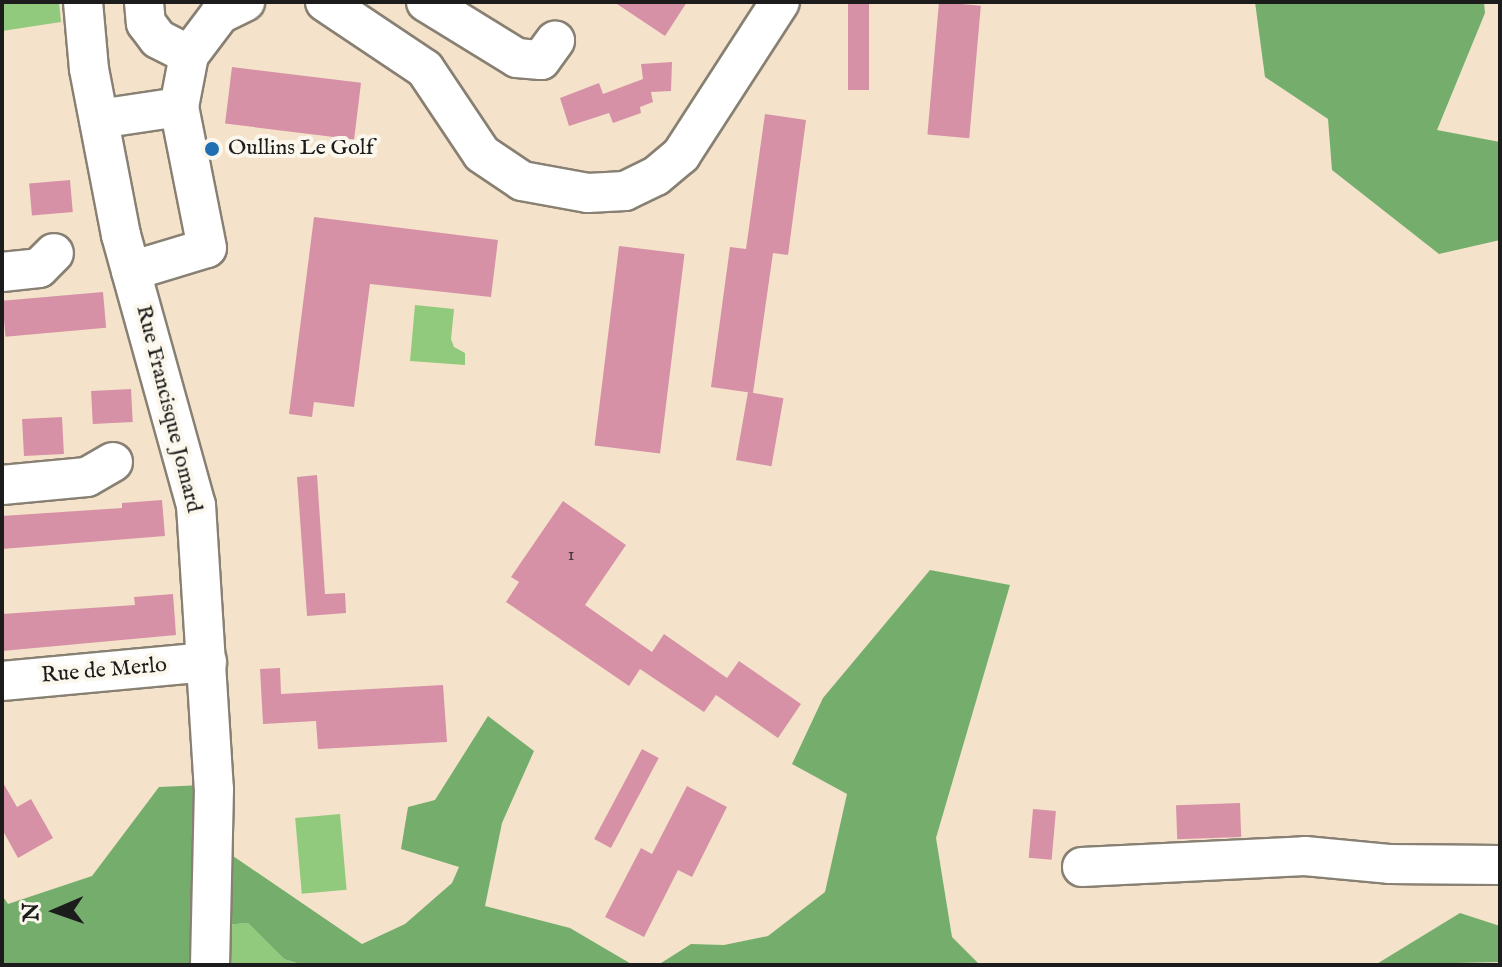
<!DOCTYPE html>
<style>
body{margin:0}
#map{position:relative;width:1502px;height:967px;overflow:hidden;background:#f4e3ca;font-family:"IM FELL English",serif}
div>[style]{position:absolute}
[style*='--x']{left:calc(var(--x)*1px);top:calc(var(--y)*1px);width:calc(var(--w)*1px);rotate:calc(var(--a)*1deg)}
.green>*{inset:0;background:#92ca7d;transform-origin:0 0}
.forest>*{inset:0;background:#75ae6c}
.building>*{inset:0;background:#d691a6;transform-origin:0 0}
.roads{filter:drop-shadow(2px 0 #888073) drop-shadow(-2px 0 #888073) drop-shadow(0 2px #888073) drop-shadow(0 -2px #888073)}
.minor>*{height:38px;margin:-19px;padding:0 19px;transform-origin:19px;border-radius:19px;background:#fff}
.dots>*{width:22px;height:22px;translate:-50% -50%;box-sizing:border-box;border:4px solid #fbf7ec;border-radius:50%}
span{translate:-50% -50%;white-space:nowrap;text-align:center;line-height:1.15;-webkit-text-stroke:8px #fbf7ec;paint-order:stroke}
.number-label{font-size:18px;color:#4a393e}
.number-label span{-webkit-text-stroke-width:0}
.poi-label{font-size:22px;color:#1c1c1c}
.left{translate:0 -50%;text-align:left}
.street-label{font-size:22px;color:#1c1c1c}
.frame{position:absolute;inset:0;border:4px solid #1c1c1c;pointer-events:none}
.north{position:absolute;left:16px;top:871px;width:80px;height:80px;-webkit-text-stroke:6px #fbf7ec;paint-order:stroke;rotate:268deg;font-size:22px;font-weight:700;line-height:32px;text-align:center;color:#1c1c1c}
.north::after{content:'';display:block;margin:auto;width:28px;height:36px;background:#1c1c1c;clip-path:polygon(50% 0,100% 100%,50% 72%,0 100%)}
</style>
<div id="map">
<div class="green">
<i style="clip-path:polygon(2px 2px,59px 2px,61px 22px,2px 31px)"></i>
<i style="clip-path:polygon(415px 305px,454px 309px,451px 339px,454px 347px,465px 353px,465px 365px,410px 361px)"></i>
<i style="left:340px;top:814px;width:76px;height:45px;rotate:85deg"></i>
<i style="clip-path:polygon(248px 923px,284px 959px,303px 965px,223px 965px,224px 925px)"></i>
</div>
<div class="forest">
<i style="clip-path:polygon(1255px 2px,1484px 2px,1485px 13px,1437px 130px,1500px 142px,1500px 240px,1439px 254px,1332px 170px,1328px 119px,1265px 77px)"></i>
<i style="clip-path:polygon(930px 570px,1010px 585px,936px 838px,952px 937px,980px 965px,658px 965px,691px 944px,724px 945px,768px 936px,825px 892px,847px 794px,792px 764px,823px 698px)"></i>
<i style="clip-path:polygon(488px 716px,534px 751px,502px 823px,485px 906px,570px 928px,633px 965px,303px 965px,284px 959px,248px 923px,224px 925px,233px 856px,362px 944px,405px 924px,452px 883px,459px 867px,401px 849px,408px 807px,435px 800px)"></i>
<i style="clip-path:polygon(203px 785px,198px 965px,2px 965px,2px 895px,8px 904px,92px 876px,159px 787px)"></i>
<i style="clip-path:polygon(1460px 913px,1500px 926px,1500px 962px,1375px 965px)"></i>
</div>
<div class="building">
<i style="clip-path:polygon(614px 2px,687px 2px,665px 36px)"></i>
<i style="left:848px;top:2px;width:21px;height:88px"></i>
<i style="left:939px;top:2px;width:42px;height:133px;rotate:5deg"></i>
<i style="clip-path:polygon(672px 62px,671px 91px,651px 92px,653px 102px,640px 107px,641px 113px,613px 123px,609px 113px,569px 126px,560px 98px,599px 83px,603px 94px,643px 79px,641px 64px)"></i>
<i style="left:232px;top:67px;width:130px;height:57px;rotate:7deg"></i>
<i style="clip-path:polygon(765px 114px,806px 120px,788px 255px,773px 253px,753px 393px,711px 387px,730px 247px,746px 249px)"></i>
<i style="left:70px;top:180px;width:32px;height:41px;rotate:85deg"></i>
<i style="clip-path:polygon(314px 217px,498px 240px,491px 297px,370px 284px,354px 407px,314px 402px,312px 417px,289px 414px)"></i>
<i style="left:619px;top:246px;width:66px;height:201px;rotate:7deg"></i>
<i style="left:103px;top:292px;width:36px;height:101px;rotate:85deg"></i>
<i style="left:131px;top:389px;width:33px;height:40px;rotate:87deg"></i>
<i style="left:748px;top:392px;width:36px;height:69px;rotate:10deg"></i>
<i style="left:62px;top:417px;width:37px;height:40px;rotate:87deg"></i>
<i style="clip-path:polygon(317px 475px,325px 594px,345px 593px,346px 613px,307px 616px,297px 477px)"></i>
<i style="clip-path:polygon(162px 500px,165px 536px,2px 549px,2px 516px,122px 508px,122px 503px)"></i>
<i style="clip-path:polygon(563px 501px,626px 545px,585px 605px,652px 652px,664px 634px,727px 678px,739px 661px,801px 704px,778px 738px,716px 695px,704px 712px,640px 669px,629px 686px,506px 602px,519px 582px,511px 577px)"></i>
<i style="clip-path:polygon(173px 594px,176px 635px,2px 651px,2px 614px,135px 605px,134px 597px)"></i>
<i style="clip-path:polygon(280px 668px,281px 694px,443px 685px,447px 742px,318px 749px,316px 721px,263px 724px,260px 669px)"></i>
<i style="left:642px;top:749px;width:19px;height:102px;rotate:28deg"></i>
<i style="clip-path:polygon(2px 781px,17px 807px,31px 799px,53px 838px,18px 858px,2px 829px)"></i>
<i style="clip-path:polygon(687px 786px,727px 807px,692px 877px,678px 870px,644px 937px,605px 917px,641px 848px,652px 854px)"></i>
<i style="left:1240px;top:803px;width:34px;height:64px;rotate:88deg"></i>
<i style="left:1033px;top:809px;width:23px;height:49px;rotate:5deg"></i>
</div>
<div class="roads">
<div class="minor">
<i style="--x:83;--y:2;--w:67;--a:84.9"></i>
<i style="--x:89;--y:69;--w:169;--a:79.1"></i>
<i style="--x:121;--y:235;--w:280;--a:74.5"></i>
<i style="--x:196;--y:505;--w:285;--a:86.4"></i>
<i style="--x:214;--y:789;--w:176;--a:91.3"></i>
<i style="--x:144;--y:2;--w:21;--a:85"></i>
<i style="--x:146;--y:23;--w:20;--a:53"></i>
<i style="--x:158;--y:39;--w:35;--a:27"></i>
<i style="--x:325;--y:2;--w:120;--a:33.8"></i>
<i style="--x:425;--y:69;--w:102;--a:56.2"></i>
<i style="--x:482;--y:154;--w:48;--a:34"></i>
<i style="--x:522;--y:181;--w:67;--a:10.3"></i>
<i style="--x:588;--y:193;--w:37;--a:-3"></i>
<i style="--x:625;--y:191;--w:34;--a:-26"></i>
<i style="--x:656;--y:176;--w:33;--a:-40"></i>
<i style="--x:681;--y:155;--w:182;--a:-57.1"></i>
<i style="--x:426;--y:2;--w:107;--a:31.6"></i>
<i style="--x:517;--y:58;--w:24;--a:5"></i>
<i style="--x:541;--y:60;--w:24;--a:-54"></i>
<i style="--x:99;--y:119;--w:81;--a:-8.5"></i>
<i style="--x:131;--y:271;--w:79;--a:-16.8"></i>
<i style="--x:207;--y:248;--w:144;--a:-101.2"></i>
<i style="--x:179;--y:107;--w:53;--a:-79.1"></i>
<i style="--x:189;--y:55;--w:51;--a:-52.9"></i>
<i style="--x:220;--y:14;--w:28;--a:-26"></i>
<i style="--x:2;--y:272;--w:37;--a:-6"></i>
<i style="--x:39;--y:268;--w:21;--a:-45"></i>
<i style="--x:2;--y:485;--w:85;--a:-5.4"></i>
<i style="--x:87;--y:477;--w:30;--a:-30"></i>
<i style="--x:2;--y:681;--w:206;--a:-5.3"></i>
<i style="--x:1082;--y:867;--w:223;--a:-2.8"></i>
<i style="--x:1305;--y:856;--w:84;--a:5.4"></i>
<i style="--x:1389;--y:864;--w:111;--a:0.5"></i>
</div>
</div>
<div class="dots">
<i style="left:212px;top:149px;background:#1f6fb2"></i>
</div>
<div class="number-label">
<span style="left:571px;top:556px">1</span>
</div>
<div class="poi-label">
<span class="left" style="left:228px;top:149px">Oullins Le Golf</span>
</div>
<div class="street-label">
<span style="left:168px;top:409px;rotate:76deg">Rue Francisque Jomard</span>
<span style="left:104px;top:671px;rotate:-5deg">Rue de Merlo</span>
</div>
<div class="frame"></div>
<div class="north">N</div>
</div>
